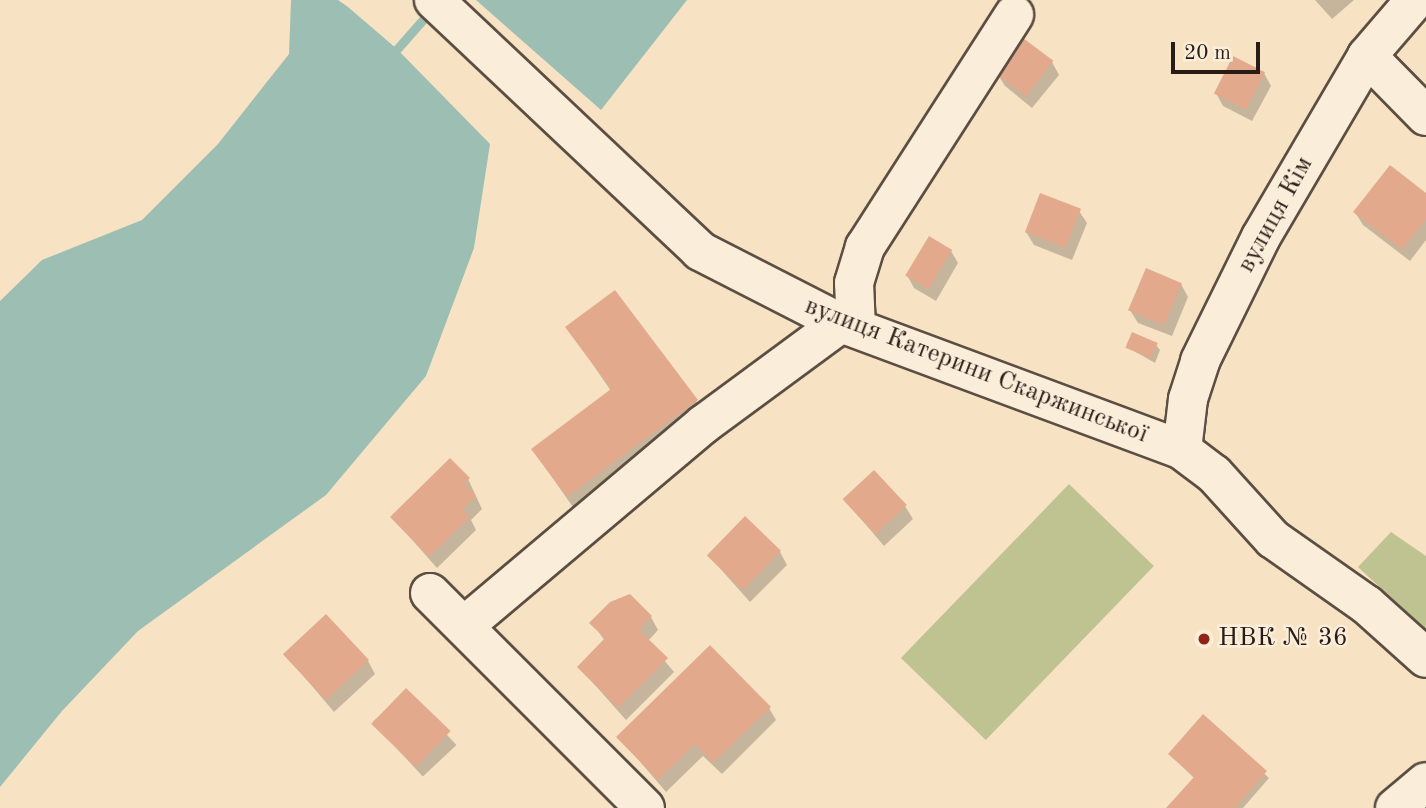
<!DOCTYPE html>
<meta charset="utf-8">
<style>
body{margin:0}
#map{position:relative;width:1426px;height:808px;overflow:hidden;background:#f7e3c4;font-family:"Old Standard TT",serif}
div>[style]{position:absolute}
[style*='--x']{left:calc(var(--x)*1px);top:calc(var(--y)*1px);width:calc(var(--w)*1px);rotate:calc(var(--a)*1deg)}
.green>*{inset:0;background:#bfc392;transform-origin:0 0}
.water>*{inset:0;background:#9dbeb3}
.shadow>*{inset:0;background:#0003;transform-origin:0 0}
.stream>*{height:9px;margin:-4.5px;padding:0 4.5px;transform-origin:4.5px;border-radius:4.5px;background:#9dbeb3}
.building>*{inset:0;background:#e3a98d;transform-origin:0 0}
.roads{filter:drop-shadow(2px 0 #5c4e42) drop-shadow(-2px 0 #5c4e42) drop-shadow(0 2px #5c4e42) drop-shadow(0 -2px #5c4e42)}
.minor>*{height:38px;margin:-19px;padding:0 19px;transform-origin:19px;border-radius:19px;background:#faedd9}
.dots>*{width:19px;height:19px;translate:-50% -50%;box-sizing:border-box;border:4px solid #faedd9;border-radius:50%}
span{translate:-50% -50%;white-space:nowrap;text-align:center;line-height:1.15;-webkit-text-stroke:5px #faedd9;paint-order:stroke}
.street-label{font-size:26px;color:#291c17}
.poi-label{font-size:26px;color:#291c17}
.left{translate:0 -50%;text-align:left}
.scale{position:absolute;left:1171px;top:42px;width:89px;height:32px;box-sizing:border-box;border:4px solid #291c17;border-top:0;padding-left:9px;font-size:21px;line-height:24px;white-space:nowrap;color:#291c17;-webkit-text-stroke:5px #faedd9;paint-order:stroke}
</style>
<div id="map">
<div class="green">
<i style="left:1069px;top:484px;width:118px;height:242px;rotate:44deg"></i>
<i style="clip-path:polygon(1391px 532px,1426px 556px,1426px 630px,1358px 567px)"></i>
</div>
<div class="water">
<i style="clip-path:polygon(291px 0,338px 0,348px 7px,397px 49px,490px 144px,474px 248px,426px 376px,326px 495px,138px 631px,62px 711px,0 787px,0 301px,42px 260px,142px 220px,218px 144px,289px 54px)"></i>
<i style="clip-path:polygon(476px 0,687px 0,601px 110px)"></i>
</div>
<div class="shadow">
<i style="clip-path:polygon(1315px 0,1354px 0,1332px 19px)"></i>
<i style="clip-path:polygon(1052px 62px,1059px 75px,1032px 108px,1005px 86px,997px 73px)"></i>
<i style="clip-path:polygon(1264px 73px,1271px 86px,1252px 121px,1223px 106px,1216px 93px)"></i>
<i style="clip-path:polygon(1426px 195px,1426px 240px,1410px 261px,1363px 225px,1355px 212px)"></i>
<i style="clip-path:polygon(1079px 211px,1087px 223px,1072px 260px,1034px 245px,1026px 232px)"></i>
<i style="clip-path:polygon(951px 251px,958px 263px,936px 301px,914px 288px,907px 275px)"></i>
<i style="clip-path:polygon(1181px 284px,1188px 297px,1172px 336px,1138px 323px,1130px 310px)"></i>
<i style="clip-path:polygon(568px 328px,696px 401px,710px 425px,582px 520px,533px 450px,611px 391px)"></i>
<i style="clip-path:polygon(1156px 345px,1160px 350px,1155px 363px,1127px 347px)"></i>
<i style="clip-path:polygon(468px 479px,482px 509px,471px 520px,476px 530px,437px 568px,392px 517px)"></i>
<i style="clip-path:polygon(845px 500px,905px 506px,913px 519px,884px 546px)"></i>
<i style="clip-path:polygon(780px 552px,787px 565px,750px 602px,709px 556px)"></i>
<i style="clip-path:polygon(630px 596px,651px 617px,658px 630px,648px 641px,674px 672px,626px 720px,579px 667px,605px 641px,592px 623px)"></i>
<i style="clip-path:polygon(285px 654px,368px 661px,375px 674px,334px 712px)"></i>
<i style="left:406px;top:691px;width:74px;height:46px;rotate:47deg"></i>
<i style="clip-path:polygon(769px 708px,776px 720px,722px 774px,703px 756px,666px 792px,619px 737px)"></i>
<i style="clip-path:polygon(1203px 717px,1269px 778px,1243px 808px,1169px 808px,1195px 779px,1170px 754px)"></i>
</div>
<div class="stream">
<i style="--x:397;--y:49;--w:44;--a:-48.7"></i>
</div>
<div class="building">
<i style="left:1023px;top:38px;width:38px;height:45px;rotate:37deg"></i>
<i style="left:1233px;top:56px;width:36px;height:42px;rotate:27deg"></i>
<i style="clip-path:polygon(1390px 165px,1426px 193px,1426px 219px,1402px 250px,1353px 212px)"></i>
<i style="left:1040px;top:193px;width:44px;height:42px;rotate:21deg"></i>
<i style="left:929px;top:236px;width:27px;height:46px;rotate:31deg"></i>
<i style="left:1146px;top:268px;width:39px;height:46px;rotate:23deg"></i>
<i style="clip-path:polygon(615px 290px,698px 400px,567px 497px,531px 449px,611px 389px,565px 327px)"></i>
<i style="left:1132px;top:332px;width:28px;height:17px;rotate:23deg"></i>
<i style="clip-path:polygon(450px 458px,470px 478px,464px 484px,476px 496px,463px 509px,470px 517px,429px 557px,390px 517px)"></i>
<i style="left:874px;top:470px;width:48px;height:43px;rotate:47deg"></i>
<i style="left:745px;top:516px;width:50px;height:55px;rotate:44deg"></i>
<i style="clip-path:polygon(630px 594px,652px 616px,639px 630px,668px 658px,618px 708px,577px 667px,605px 638px,589px 623px,610px 602px)"></i>
<i style="left:326px;top:614px;width:63px;height:59px;rotate:47deg"></i>
<i style="clip-path:polygon(710px 645px,771px 707px,713px 763px,695px 744px,658px 780px,616px 737px)"></i>
<i style="left:406px;top:688px;width:62px;height:50px;rotate:44deg"></i>
<i style="clip-path:polygon(1203px 714px,1267px 771px,1235px 808px,1166px 808px,1194px 777px,1168px 754px)"></i>
</div>
<div class="roads">
<div class="minor">
<i style="--x:434;--y:0;--w:366;--a:43.3"></i>
<i style="--x:700;--y:251;--w:158;--a:27.1"></i>
<i style="--x:841;--y:323;--w:364;--a:20.4"></i>
<i style="--x:1182;--y:450;--w:40;--a:37"></i>
<i style="--x:1214;--y:474;--w:88;--a:47.8"></i>
<i style="--x:1273;--y:539;--w:115;--a:35.1"></i>
<i style="--x:1367;--y:605;--w:79;--a:41.9"></i>
<i style="--x:1367;--y:56;--w:84;--a:45.5"></i>
<i style="--x:856;--y:328;--w:45;--a:-92.5"></i>
<i style="--x:854;--y:283;--w:38;--a:-73"></i>
<i style="--x:865;--y:247;--w:276;--a:-57.3"></i>
<i style="--x:1182;--y:450;--w:51;--a:-83.3"></i>
<i style="--x:1188;--y:399;--w:40;--a:-72"></i>
<i style="--x:1200;--y:361;--w:138;--a:-63.8"></i>
<i style="--x:1261;--y:237;--w:210;--a:-59.6"></i>
<i style="--x:1367;--y:56;--w:74;--a:-49.4"></i>
<i style="--x:430;--y:593;--w:304;--a:45"></i>
<i style="--x:464;--y:626;--w:314;--a:-40.1"></i>
<i style="--x:704;--y:424;--w:170;--a:-36.4"></i>
<i style="--x:1395;--y:808;--w:40;--a:-40"></i>
</div>
</div>
<div class="dots">
<i style="left:1204px;top:639px;background:#8f2418"></i>
</div>
<div class="street-label">
<span style="left:1276px;top:215px;rotate:-61deg">вулиця Кім</span>
<span style="left:976px;top:371px;rotate:21deg">вулиця Катерини Скаржинської</span>
</div>
<div class="poi-label">
<span class="left" style="left:1218px;top:639px">НВК № 36</span>
</div>
<div class="scale">20 m</div>
</div>
